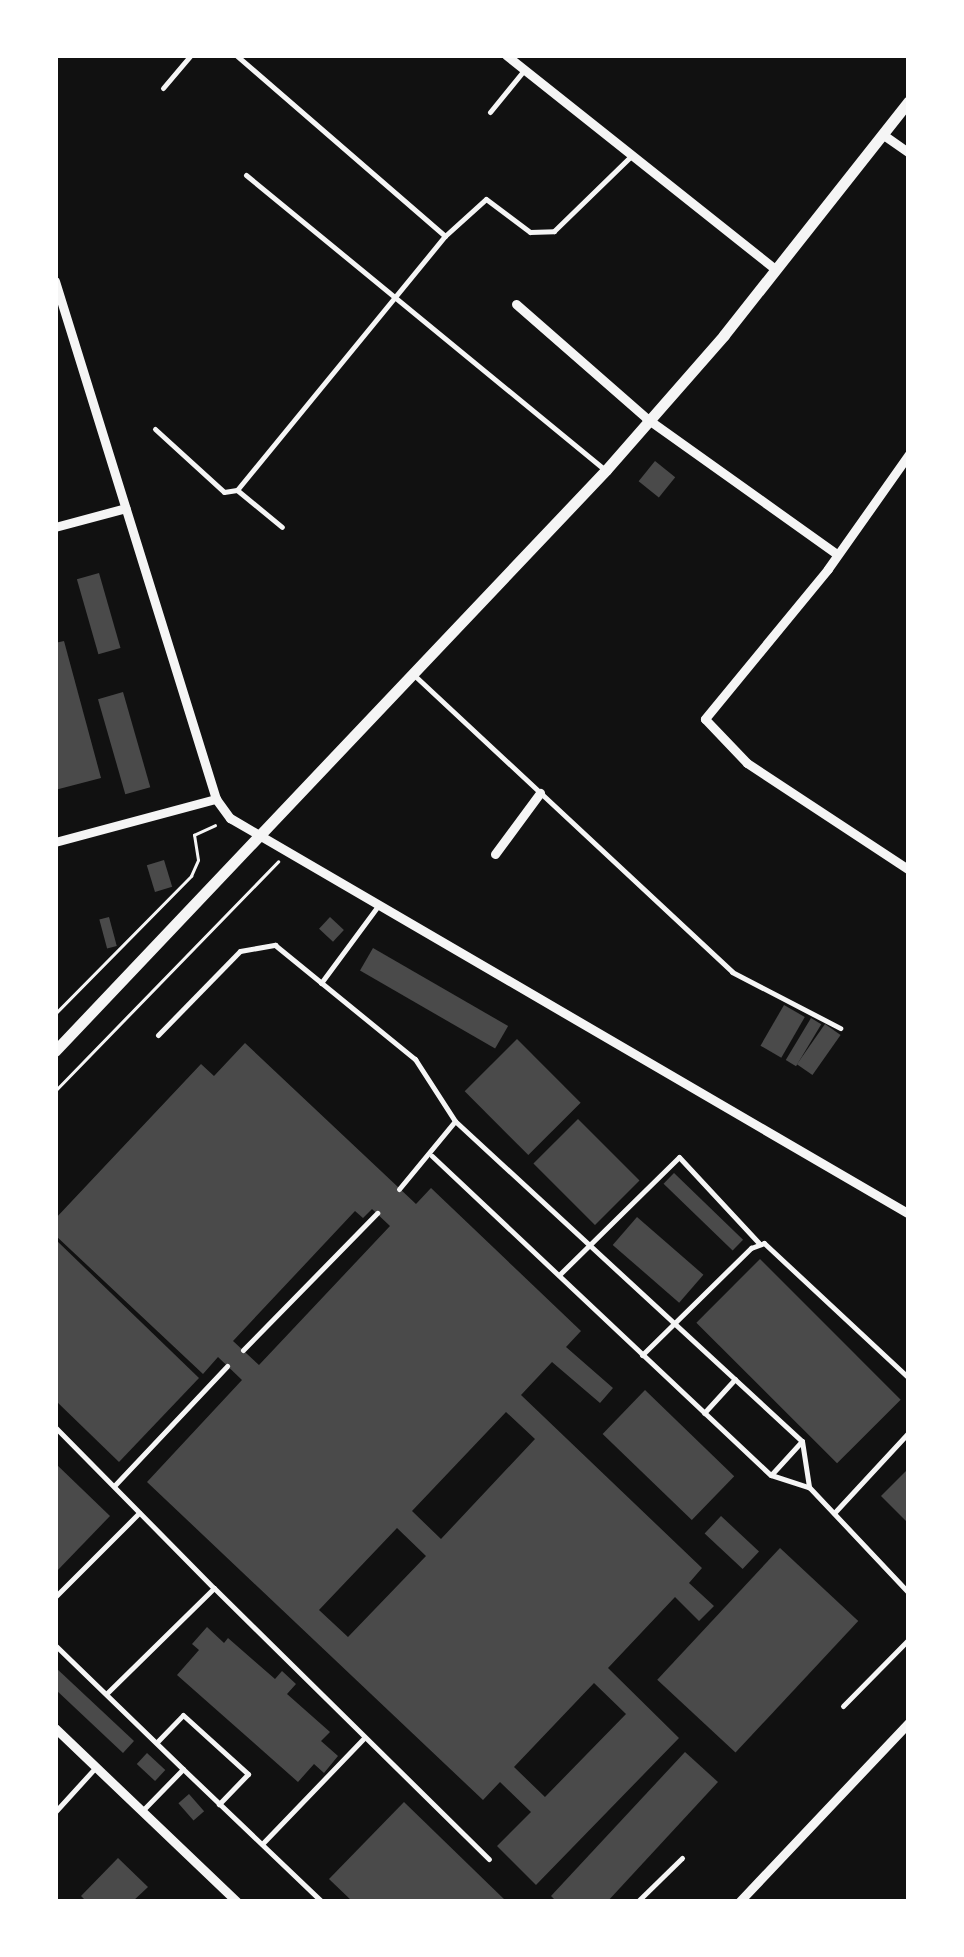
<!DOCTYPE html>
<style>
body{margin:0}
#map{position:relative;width:964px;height:1957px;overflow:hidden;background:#111;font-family:"Libre Baskerville",serif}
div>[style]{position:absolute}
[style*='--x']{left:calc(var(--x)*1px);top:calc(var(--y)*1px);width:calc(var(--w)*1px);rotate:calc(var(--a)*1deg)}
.building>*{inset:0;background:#4a4a4a;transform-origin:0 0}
.path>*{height:2.5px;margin:-1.25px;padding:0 1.25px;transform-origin:1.25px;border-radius:1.25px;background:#f5f5f5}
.service>*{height:5px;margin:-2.5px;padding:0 2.5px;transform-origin:2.5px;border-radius:2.5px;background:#f5f5f5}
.minor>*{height:9px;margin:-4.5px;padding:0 4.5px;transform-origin:4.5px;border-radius:4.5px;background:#f5f5f5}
.tertiary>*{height:11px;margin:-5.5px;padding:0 5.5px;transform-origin:5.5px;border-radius:5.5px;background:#f5f5f5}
span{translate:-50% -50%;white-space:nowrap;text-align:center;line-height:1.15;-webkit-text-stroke:8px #fff;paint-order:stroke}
.frame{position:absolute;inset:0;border:58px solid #fff;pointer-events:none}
</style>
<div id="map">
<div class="building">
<i style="left:655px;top:461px;width:26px;height:26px;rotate:39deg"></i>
<i style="left:99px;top:573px;width:78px;height:23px;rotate:74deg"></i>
<i style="clip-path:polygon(64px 641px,101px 778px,55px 790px,55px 643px)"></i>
<i style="left:123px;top:692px;width:99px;height:26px;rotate:74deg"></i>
<i style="left:164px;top:860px;width:28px;height:18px;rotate:73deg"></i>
<i style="left:109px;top:917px;width:30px;height:10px;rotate:75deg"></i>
<i style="left:330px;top:917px;width:19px;height:16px;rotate:43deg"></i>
<i style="left:373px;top:948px;width:156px;height:26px;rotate:30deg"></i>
<i style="left:784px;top:1005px;width:24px;height:47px;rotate:30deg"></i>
<i style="left:811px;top:1018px;width:12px;height:49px;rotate:31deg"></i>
<i style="left:825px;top:1024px;width:19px;height:49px;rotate:35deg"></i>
<i style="left:517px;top:1039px;width:90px;height:74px;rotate:45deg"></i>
<i style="clip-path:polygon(evenodd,245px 1043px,416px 1204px,431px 1188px,581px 1331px,566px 1347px,613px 1388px,600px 1403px,552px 1362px,521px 1395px,702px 1568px,689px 1583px,714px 1606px,699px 1621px,675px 1597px,608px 1668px,679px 1738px,536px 1885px,497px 1846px,531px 1812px,500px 1782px,483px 1800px,147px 1482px,242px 1380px,218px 1357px,203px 1374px,55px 1235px,55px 1219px,201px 1064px,214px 1076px,245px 1043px,372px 1209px,390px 1226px,259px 1365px,233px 1341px,355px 1211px,363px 1218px,372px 1209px,245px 1043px,506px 1412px,535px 1439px,441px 1539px,412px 1511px,506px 1412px,245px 1043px,397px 1528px,426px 1556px,348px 1637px,319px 1610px,397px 1528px,245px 1043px,594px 1683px,626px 1714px,545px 1797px,514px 1767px,594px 1683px)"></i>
<i style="left:578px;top:1119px;width:87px;height:63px;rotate:45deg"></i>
<i style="left:674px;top:1173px;width:96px;height:15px;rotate:44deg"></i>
<i style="left:637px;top:1217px;width:88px;height:37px;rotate:41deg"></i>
<i style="clip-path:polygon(55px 1239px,199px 1378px,119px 1462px,55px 1400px)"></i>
<i style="left:760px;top:1259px;width:199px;height:90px;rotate:45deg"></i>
<i style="left:645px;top:1390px;width:124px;height:61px;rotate:44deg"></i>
<i style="clip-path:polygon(55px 1463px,110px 1516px,55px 1573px)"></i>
<i style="clip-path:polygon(909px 1468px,909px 1524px,881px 1496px)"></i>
<i style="left:721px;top:1516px;width:52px;height:24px;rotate:43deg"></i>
<i style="left:780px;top:1548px;width:107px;height:180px;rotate:43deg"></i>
<i style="clip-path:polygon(207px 1627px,224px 1643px,228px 1638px,275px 1679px,282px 1671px,296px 1684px,287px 1694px,330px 1732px,321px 1741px,338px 1756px,324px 1773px,314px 1764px,298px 1782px,177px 1675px,199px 1650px,192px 1644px)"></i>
<i style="clip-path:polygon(55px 1667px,134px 1741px,123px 1753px,55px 1689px)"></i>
<i style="clip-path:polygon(685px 1752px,718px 1782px,607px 1902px,557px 1902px,551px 1896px)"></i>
<i style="left:147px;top:1753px;width:25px;height:15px;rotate:43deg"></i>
<i style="left:189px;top:1794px;width:23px;height:14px;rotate:49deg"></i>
<i style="clip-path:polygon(404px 1802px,507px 1902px,353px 1902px,329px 1879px)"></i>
<i style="clip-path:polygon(118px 1858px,148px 1887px,132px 1902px,87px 1902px,81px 1896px)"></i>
</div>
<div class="path">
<i style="--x:55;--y:1014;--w:194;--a:-45.4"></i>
<i style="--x:191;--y:876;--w:17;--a:-66"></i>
<i style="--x:198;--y:860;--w:25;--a:-99"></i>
<i style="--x:194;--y:835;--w:23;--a:-25"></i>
<i style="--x:55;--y:1091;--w:320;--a:-45.8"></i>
</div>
<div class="service">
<i style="--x:163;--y:88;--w:43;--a:-49.7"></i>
<i style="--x:490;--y:112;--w:55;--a:-50.9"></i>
<i style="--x:246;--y:175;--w:462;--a:39.4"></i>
<i style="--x:445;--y:236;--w:55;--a:-42.1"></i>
<i style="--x:486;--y:199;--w:55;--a:36.9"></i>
<i style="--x:530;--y:232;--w:24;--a:-2"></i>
<i style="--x:554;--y:231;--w:107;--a:-44.2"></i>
<i style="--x:155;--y:429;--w:93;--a:42.4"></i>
<i style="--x:224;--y:492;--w:13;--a:-9"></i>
<i style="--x:237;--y:490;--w:328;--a:-50.7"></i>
<i style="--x:445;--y:236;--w:276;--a:-139.1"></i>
<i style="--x:237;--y:490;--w:58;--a:39.4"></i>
<i style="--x:414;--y:675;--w:435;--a:43"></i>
<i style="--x:732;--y:972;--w:122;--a:27.4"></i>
<i style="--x:321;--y:983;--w:96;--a:-53.5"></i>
<i style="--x:158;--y:1035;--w:117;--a:-45.7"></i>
<i style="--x:240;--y:951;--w:36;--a:-10"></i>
<i style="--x:275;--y:945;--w:181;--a:39.2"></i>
<i style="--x:415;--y:1059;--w:74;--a:57.2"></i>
<i style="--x:455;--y:1121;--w:472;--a:42.7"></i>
<i style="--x:802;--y:1441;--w:47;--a:81.3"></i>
<i style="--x:432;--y:1156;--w:465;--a:43.3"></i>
<i style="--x:771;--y:1475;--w:40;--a:18"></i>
<i style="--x:809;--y:1487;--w:146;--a:46.7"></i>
<i style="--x:399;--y:1189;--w:88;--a:-50.5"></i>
<i style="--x:559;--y:1275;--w:168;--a:-44.5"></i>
<i style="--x:679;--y:1157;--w:117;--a:47.1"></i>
<i style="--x:243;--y:1350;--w:192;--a:-45.6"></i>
<i style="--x:642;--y:1355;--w:153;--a:-44.5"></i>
<i style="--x:751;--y:1248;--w:14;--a:-21"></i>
<i style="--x:764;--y:1243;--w:198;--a:43"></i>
<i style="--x:704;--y:1413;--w:46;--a:-47.6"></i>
<i style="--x:55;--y:1427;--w:226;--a:45.4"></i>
<i style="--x:214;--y:1588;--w:151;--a:135.5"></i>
<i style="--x:771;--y:1475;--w:46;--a:-47.6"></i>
<i style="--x:114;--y:1486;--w:165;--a:-46.7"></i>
<i style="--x:835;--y:1512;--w:109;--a:-47.2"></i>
<i style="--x:214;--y:1588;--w:386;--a:44.6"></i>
<i style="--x:55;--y:1597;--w:119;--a:-45"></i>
<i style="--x:55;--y:1645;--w:178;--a:44.1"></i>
<i style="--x:183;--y:1769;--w:59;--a:134.3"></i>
<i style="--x:843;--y:1706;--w:94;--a:-45.4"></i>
<i style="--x:157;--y:1742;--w:37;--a:-46"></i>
<i style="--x:183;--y:1715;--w:88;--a:42.2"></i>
<i style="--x:248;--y:1774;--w:42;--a:134"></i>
<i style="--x:183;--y:1769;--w:192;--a:43.7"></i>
<i style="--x:55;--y:1812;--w:61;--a:-47.7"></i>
<i style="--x:262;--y:1844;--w:146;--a:-46.1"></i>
<i style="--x:637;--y:1902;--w:63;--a:-44.4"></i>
</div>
<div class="minor">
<i style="--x:506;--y:55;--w:345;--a:38.5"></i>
<i style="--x:885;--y:136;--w:29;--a:35"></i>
<i style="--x:55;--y:281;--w:542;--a:72.73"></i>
<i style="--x:216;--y:799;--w:24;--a:54"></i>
<i style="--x:230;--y:818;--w:786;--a:30.25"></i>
<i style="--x:516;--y:304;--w:173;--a:41.2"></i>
<i style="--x:646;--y:418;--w:234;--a:35.5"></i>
<i style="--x:909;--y:454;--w:141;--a:125.2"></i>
<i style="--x:828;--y:569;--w:194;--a:129.4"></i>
<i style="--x:705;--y:719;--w:61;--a:46.3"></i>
<i style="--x:747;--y:763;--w:194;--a:33.4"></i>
<i style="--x:55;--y:527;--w:73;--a:-15"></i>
<i style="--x:55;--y:842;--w:167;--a:-15"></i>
<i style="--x:495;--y:854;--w:76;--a:-53.6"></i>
<i style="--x:55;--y:1728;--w:252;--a:43.7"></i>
<i style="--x:739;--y:1902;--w:248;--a:-46.6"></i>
</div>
<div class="tertiary">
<i style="--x:55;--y:1051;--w:801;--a:-46.52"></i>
<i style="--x:606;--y:470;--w:179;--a:-48.8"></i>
<i style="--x:724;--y:335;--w:298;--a:-51.7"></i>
</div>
<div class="frame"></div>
</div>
